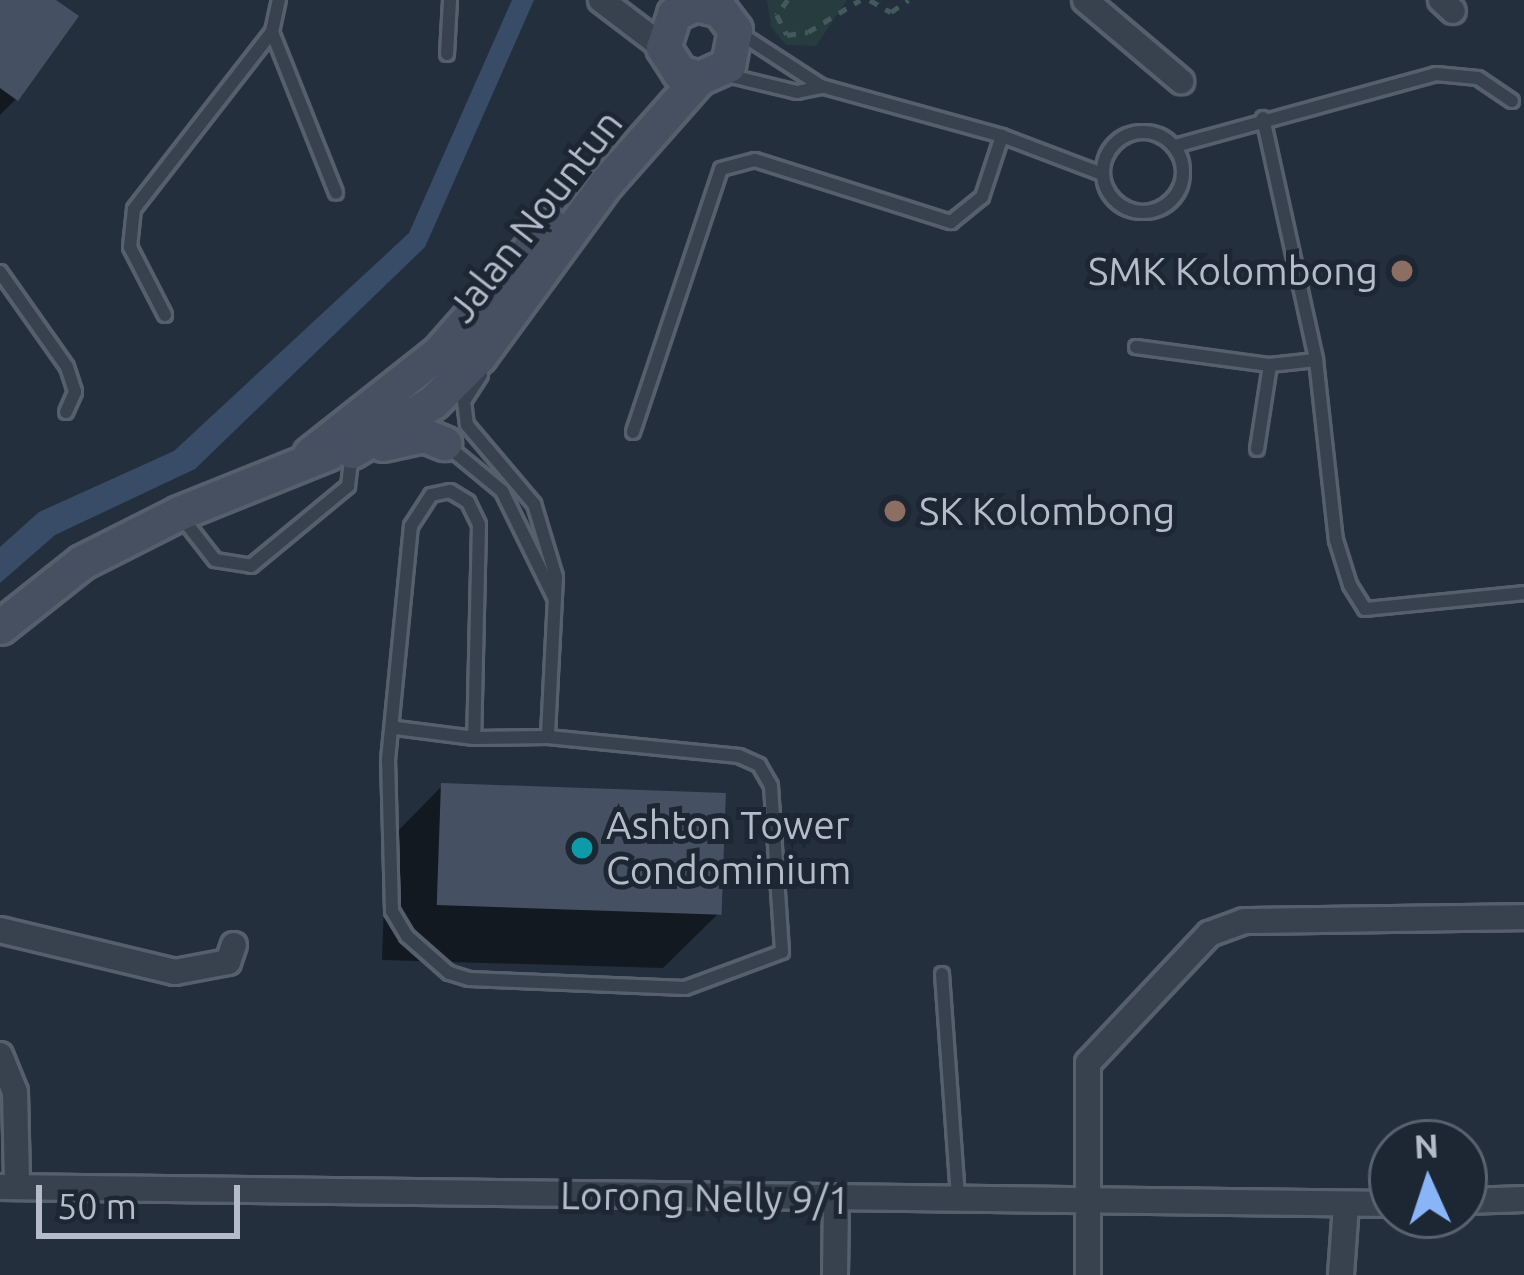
<!DOCTYPE html>
<style>
body{margin:0}
#map{position:relative;width:1524px;height:1275px;overflow:hidden;background:#242f3e;font-family:Ubuntu,sans-serif}
div>[style]{position:absolute}
[style*='--x']{left:calc(var(--x)*1px);top:calc(var(--y)*1px);width:calc(var(--w)*1px);rotate:calc(var(--a)*1deg)}
.green>*{inset:0;background:#263c3f}
.water>*{inset:0;background:#394c67}
.shadow>*{inset:0;background:#0007}
.building>*{inset:0;background:#455162;transform-origin:0 0}
.path>*{height:4.5px;margin-top:-2.25px;transform-origin:0;background:repeating-linear-gradient(90deg,#44595c 0 9px,transparent 0 18px)}
.roads{filter:drop-shadow(3px 0 #565f6c) drop-shadow(-3px 0 #565f6c) drop-shadow(0 3px #565f6c) drop-shadow(0 -3px #565f6c)}
.lane>*{height:12px;margin:-6px;padding:0 6px;transform-origin:6px;border-radius:6px;background:#38414e}
.lane>.ring{margin:-6px;padding:0;box-sizing:content-box;background:none;border:12px solid #38414e;border-radius:50%}
.street>*{height:24px;margin:-12px;padding:0 12px;transform-origin:12px;border-radius:12px;background:#38414e}
.secondary>*{height:33px;margin:-16.5px;padding:0 16.5px;transform-origin:16.5px;border-radius:16.5px;background:#465061}
.dots>*{width:33px;height:33px;translate:-50% -50%;box-sizing:border-box;border:6px solid #1d2633;border-radius:50%}
span{translate:-50% -50%;white-space:nowrap;text-align:center;line-height:1.15;-webkit-text-stroke:10px #1d2633;paint-order:stroke}
.street-label{font-size:39px;color:#b4bcc9}
.poi-label{font-size:39px;color:#b4bcc9}
.right{translate:-100% -50%;text-align:right}
.left{translate:0 -50%;text-align:left}
.north{position:absolute;left:1368px;top:1119px;width:120px;height:120px;box-sizing:border-box;background:#1d2633;border:3px solid #59626f;border-radius:50%;rotate:357deg;font-size:33px;font-weight:700;line-height:48px;text-align:center;color:#b4bcc9}
.north::after{content:'';display:block;margin:auto;width:42px;height:54px;background:#8ab4f8;clip-path:polygon(50% 0,100% 100%,50% 72%,0 100%)}
.scale{position:absolute;left:36px;top:1185px;width:204px;height:54px;box-sizing:border-box;border:6px solid #b4bcc9;border-top:0;padding-left:15px;font-size:36px;line-height:42px;white-space:nowrap;color:#b4bcc9;-webkit-text-stroke:9px #1d2633;paint-order:stroke}
</style>
<div id="map">
<div class="green">
<i style="clip-path:polygon(767px 0,847px 0,816px 46px,786px 45px,771px 27px)"></i>
</div>
<div class="water">
<i style="clip-path:polygon(512px 0,534px 0,425px 247px,195px 469px,55px 535px,0 583px,0 547px,39px 512px,174px 451px,409px 233px)"></i>
</div>
<div class="shadow">
<i style="clip-path:polygon(0 0,50px 0,16px 99px,0 115px)"></i>
<i style="clip-path:polygon(442px 786px,720px 912px,663px 968px,382px 960px,386px 843px)"></i>
</div>
<div class="building">
<i style="clip-path:polygon(0 0,56px 0,79px 16px,18px 101px,0 88px)"></i>
<i style="left:441px;top:783px;width:285px;height:122px;rotate:2deg"></i>
</div>
<div class="path">
<i style="--x:788;--y:0;--w:19;--a:126"></i>
<i style="--x:777;--y:15;--w:22;--a:63"></i>
<i style="--x:787;--y:35;--w:21;--a:-8"></i>
<i style="--x:808;--y:32;--w:61;--a:-31.6"></i>
<i style="--x:870;--y:0;--w:24;--a:30"></i>
<i style="--x:891;--y:12;--w:21;--a:-35"></i>
</div>
<div class="roads">
<div class="lane">
<i style="--x:272;--y:32;--w:173;--a:68.3"></i>
<i style="--x:741;--y:34;--w:95;--a:33"></i>
<i style="--x:821;--y:86;--w:188;--a:15.4"></i>
<i style="--x:1002;--y:136;--w:107;--a:20.8"></i>
<i style="--x:447;--y:54;--w:54;--a:-86.8"></i>
<i style="--x:723;--y:74;--w:76;--a:13.7"></i>
<i style="--x:797;--y:92;--w:24;--a:-12"></i>
<i style="--x:1263;--y:118;--w:248;--a:77.6"></i>
<i style="--x:1316;--y:360;--w:181;--a:83.7"></i>
<i style="--x:1336;--y:540;--w:47;--a:72.7"></i>
<i style="--x:1350;--y:585;--w:28;--a:58"></i>
<i style="--x:1365;--y:609;--w:160;--a:-5.7"></i>
<i class="ring" style="left:1103px;top:132px;width:68px;height:68px"></i>
<i style="--x:1175;--y:146;--w:271;--a:-15.4"></i>
<i style="--x:1436;--y:74;--w:42;--a:5.4"></i>
<i style="--x:1478;--y:78;--w:41;--a:34.1"></i>
<i style="--x:0;--y:272;--w:116;--a:54.8"></i>
<i style="--x:67;--y:367;--w:26;--a:72"></i>
<i style="--x:75;--y:392;--w:22;--a:114"></i>
<i style="--x:165;--y:315;--w:76;--a:-117.2"></i>
<i style="--x:130;--y:247;--w:38;--a:-84"></i>
<i style="--x:134;--y:209;--w:224;--a:-52.1"></i>
<i style="--x:272;--y:32;--w:33;--a:-78"></i>
<i style="--x:1136;--y:347;--w:135;--a:7.7"></i>
<i style="--x:1270;--y:365;--w:46;--a:-6.2"></i>
<i style="--x:481;--y:375;--w:31;--a:123"></i>
<i style="--x:464;--y:401;--w:24;--a:83"></i>
<i style="--x:467;--y:425;--w:104;--a:49.7"></i>
<i style="--x:534;--y:504;--w:76;--a:73.2"></i>
<i style="--x:556;--y:577;--w:160;--a:92.9"></i>
<i style="--x:633;--y:432;--w:277;--a:-71.5"></i>
<i style="--x:721;--y:169;--w:35;--a:-15"></i>
<i style="--x:755;--y:160;--w:206;--a:17.6"></i>
<i style="--x:951;--y:222;--w:40;--a:-39"></i>
<i style="--x:982;--y:197;--w:64;--a:-71.8"></i>
<i style="--x:445;--y:444;--w:74;--a:39.5"></i>
<i style="--x:502;--y:491;--w:120;--a:63.9"></i>
<i style="--x:1257;--y:449;--w:85;--a:-81.2"></i>
<i style="--x:180;--y:515;--w:57;--a:52.1"></i>
<i style="--x:215;--y:560;--w:36;--a:9"></i>
<i style="--x:251;--y:566;--w:126;--a:-39.5"></i>
<i style="--x:348;--y:486;--w:33;--a:-83"></i>
<i style="--x:396;--y:728;--w:79;--a:7.3"></i>
<i style="--x:474;--y:738;--w:74;--a:-0.8"></i>
<i style="--x:548;--y:737;--w:192;--a:5.7"></i>
<i style="--x:739;--y:756;--w:22;--a:24"></i>
<i style="--x:759;--y:765;--w:24;--a:60"></i>
<i style="--x:771;--y:786;--w:166;--a:86.2"></i>
<i style="--x:782;--y:952;--w:103;--a:159.6"></i>
<i style="--x:685;--y:988;--w:216;--a:-177.6"></i>
<i style="--x:469;--y:979;--w:21;--a:-163"></i>
<i style="--x:449;--y:973;--w:56;--a:-138.6"></i>
<i style="--x:407;--y:936;--w:29;--a:-121"></i>
<i style="--x:392;--y:911;--w:151;--a:-91.5"></i>
<i style="--x:388;--y:760;--w:235;--a:-84.4"></i>
<i style="--x:411;--y:526;--w:37;--a:-57"></i>
<i style="--x:431;--y:495;--w:19;--a:-12"></i>
<i style="--x:450;--y:491;--w:21;--a:31"></i>
<i style="--x:468;--y:502;--w:25;--a:64"></i>
<i style="--x:479;--y:525;--w:213;--a:91.3"></i>
<i style="--x:942;--y:974;--w:226;--a:85.9"></i>
</div>
<div class="street">
<i style="--x:601;--y:0;--w:78;--a:37.2"></i>
<i style="--x:1085;--y:0;--w:126;--a:40.2"></i>
<i style="--x:1441;--y:0;--w:16;--a:43"></i>
<i style="--x:0;--y:930;--w:180;--a:13.5"></i>
<i style="--x:175;--y:972;--w:54;--a:-10.7"></i>
<i style="--x:228;--y:962;--w:18;--a:-71"></i>
<i style="--x:0;--y:1055;--w:40;--a:68"></i>
<i style="--x:15;--y:1092;--w:90;--a:88.7"></i>
<i style="--x:0;--y:1187;--w:1392;--a:0.7"></i>
<i style="--x:1464;--y:1201;--w:60;--a:-1.9"></i>
<i style="--x:835;--y:1275;--w:75;--a:-89.2"></i>
<i style="--x:1088;--y:1275;--w:212;--a:-90"></i>
<i style="--x:1088;--y:1063;--w:177;--a:-46.8"></i>
<i style="--x:1209;--y:934;--w:37;--a:-20"></i>
<i style="--x:1244;--y:921;--w:280;--a:-0.8"></i>
<i style="--x:1341;--y:1275;--w:69;--a:-85.9"></i>
</div>
<div class="secondary">
<i style="--x:383;--y:444;--w:42;--a:-12.4"></i>
<i style="--x:424;--y:435;--w:22;--a:22"></i>
<i style="--x:352;--y:451;--w:95;--a:-31.2"></i>
<i style="--x:433;--y:402;--w:66;--a:-45"></i>
<i style="--x:480;--y:355;--w:213;--a:-53.8"></i>
<i style="--x:606;--y:183;--w:140;--a:-48.5"></i>
<i style="--x:699;--y:78;--w:32;--a:-24"></i>
<i style="--x:728;--y:65;--w:36;--a:-79"></i>
<i style="--x:735;--y:30;--w:25;--a:-127"></i>
<i style="--x:720;--y:10;--w:25;--a:-166"></i>
<i style="--x:696;--y:4;--w:24;--a:156"></i>
<i style="--x:674;--y:14;--w:35;--a:108"></i>
<i style="--x:663;--y:47;--w:30;--a:57"></i>
<i style="--x:679;--y:72;--w:21;--a:17"></i>
<i style="--x:310;--y:454;--w:164;--a:-38.3"></i>
<i style="--x:439;--y:352;--w:169;--a:-48.6"></i>
<i style="--x:0;--y:627;--w:105;--a:-38.4"></i>
<i style="--x:82;--y:562;--w:109;--a:-26.8"></i>
<i style="--x:179;--y:513;--w:161;--a:-21.9"></i>
</div>
</div>
<div class="dots">
<i style="left:1402px;top:271px;background:#8d6e63"></i>
<i style="left:895px;top:511px;background:#8d6e63"></i>
<i style="left:582px;top:848px;background:#0f9aa8"></i>
</div>
<div class="street-label">
<span style="left:535px;top:216px;rotate:-52deg">Jalan Nountun</span>
<span style="left:705px;top:1198px;rotate:1deg">Lorong Nelly 9/1</span>
</div>
<div class="poi-label">
<span class="right" style="left:1378px;top:271px">SMK Kolombong</span>
<span class="left" style="left:919px;top:511px">SK Kolombong</span>
<span class="left" style="left:606px;top:848px">Ashton Tower<br>Condominium</span>
</div>
<div class="north">N</div>
<div class="scale">50 m</div>
</div>
